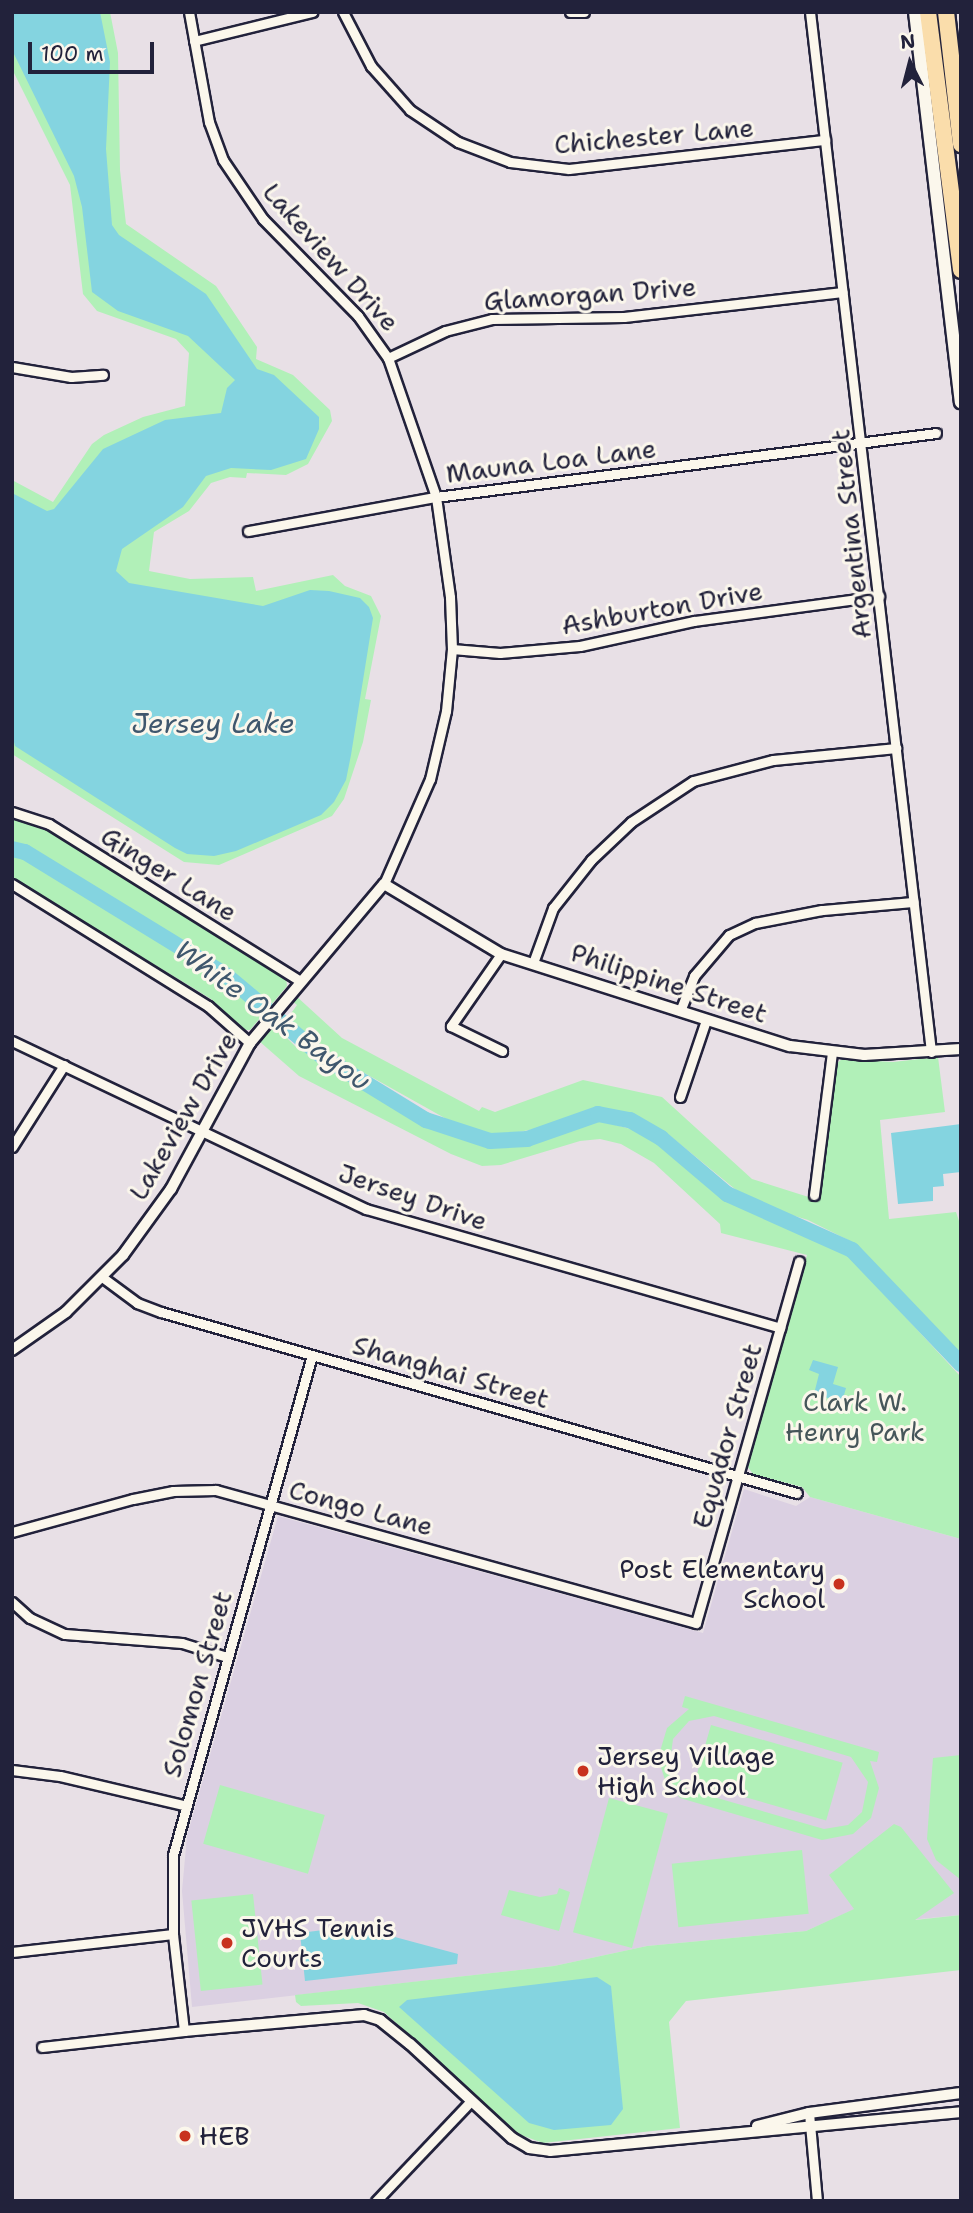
<!DOCTYPE html>
<style>
body{margin:0}
#map{position:relative;width:973px;height:2213px;overflow:hidden;background:#e8e0e6;font-family:"Shantell Sans",sans-serif}
div>[style]{position:absolute}
[style*='--x']{left:calc(var(--x)*1px);top:calc(var(--y)*1px);width:calc(var(--w)*1px);rotate:calc(var(--a)*1deg)}
.built>*{inset:0;background:#dbd0e2}
.green>*{inset:0;background:#b1f0b8;transform-origin:0 0}
.water>*{inset:0;background:#84d4e0}
.river>*{height:16px;margin:-8px;padding:0 8px;transform-origin:8px;border-radius:8px;background:#84d4e0}
.roads{filter:drop-shadow(2px 0 #22223b) drop-shadow(-2px 0 #22223b) drop-shadow(0 2px #22223b) drop-shadow(0 -2px #22223b)}
.minor>*{height:9px;margin:-4.5px;padding:0 4.5px;transform-origin:4.5px;border-radius:4.5px;background:#fbf7ec}
.tertiary>*{height:10px;margin:-5px;padding:0 5px;transform-origin:5px;border-radius:5px;background:#fbf7ec}
.secondary>*{height:12px;margin:-6px;padding:0 6px;transform-origin:6px;border-radius:6px;background:#fbf7ec}
.motorway>*{height:16px;margin:-8px;padding:0 8px;transform-origin:8px;border-radius:8px;background:#faddab}
.dots>*{width:19px;height:19px;translate:-50% -50%;box-sizing:border-box;border:4px solid #fbf7ec;border-radius:50%}
span{translate:-50% -50%;white-space:nowrap;text-align:center;line-height:1.15;-webkit-text-stroke:6px #fbf7ec;paint-order:stroke}
.street-label{font-size:26px;color:#22223b}
.park-label{font-size:26px;color:#46565a}
.poi-label{font-size:26px;color:#22223b}
.right{translate:-100% -50%;text-align:right}
.left{translate:0 -50%;text-align:left}
.water-label{font-size:28px;color:#3f576d;font-style:italic}
.frame{position:absolute;inset:0;border:14px solid #22223b;pointer-events:none}
.north{position:absolute;left:875px;top:28px;width:70px;height:70px;-webkit-text-stroke:5px #fbf7ec;paint-order:stroke;rotate:354deg;font-size:19px;font-weight:700;line-height:28px;text-align:center;color:#22223b}
.north::after{content:'';display:block;margin:auto;width:24px;height:32px;background:#22223b;clip-path:polygon(50% 0,100% 100%,50% 72%,0 100%)}
.scale{position:absolute;left:28px;top:42px;width:126px;height:32px;box-sizing:border-box;border:4px solid #22223b;border-top:0;padding-left:9px;font-size:21px;line-height:24px;white-space:nowrap;color:#22223b;-webkit-text-stroke:5px #fbf7ec;paint-order:stroke}
</style>
<div id="map">
<div class="built">
<i style="clip-path:polygon(744px 1489px,796px 1506px,810px 1497px,961px 1539px,961px 1915px,899px 1921px,855px 1909px,806px 1931px,647px 1946px,554px 1966px,192px 2007px,182px 1891px,187px 1836px,278px 1516px,703px 1633px)"></i>
</div>
<div class="green">
<i style="clip-path:polygon(12px 12px,110px 12px,118px 53px,120px 170px,126px 224px,216px 286px,257px 347px,256px 359px,293px 375px,330px 410px,332px 421px,308px 464px,286px 475px,247px 473px,246px 478px,230px 477px,211px 483px,189px 511px,154px 532px,149px 571px,190px 579px,253px 577px,256px 591px,333px 575px,345px 586px,371px 596px,381px 616px,365px 699px,371px 700px,363px 742px,344px 799px,332px 816px,219px 865px,184px 862px,12px 754px,12px 480px,53px 502px,92px 444px,104px 435px,143px 417px,185px 406px,189px 353px,176px 339px,97px 311px,83px 294px,70px 185px,12px 69px)"></i>
<i style="clip-path:polygon(12px 816px,49px 829px,286px 977px,287px 986px,250px 1030px,245px 1030px,211px 999px,12px 878px)"></i>
<i style="clip-path:polygon(295px 995px,342px 1038px,479px 1111px,482px 1107px,495px 1112px,583px 1080px,662px 1097px,752px 1179px,818px 1200px,836px 1064px,842px 1059px,893px 1062px,938px 1057px,945px 1112px,880px 1120px,889px 1219px,956px 1212px,961px 1227px,961px 1361px,848px 1240px,808px 1220px,752px 1203px,669px 1135px,603px 1111px,586px 1111px,545px 1127px,497px 1136px,459px 1126px,325px 1051px,287px 1019px,297px 1005px,291px 1000px)"></i>
<i style="clip-path:polygon(274px 1025px,297px 1048px,314px 1053px,409px 1116px,492px 1147px,540px 1141px,577px 1123px,597px 1120px,642px 1132px,737px 1206px,828px 1241px,849px 1256px,961px 1377px,961px 1539px,810px 1497px,802px 1487px,753px 1474px,747px 1466px,807px 1255px,721px 1233px,720px 1224px,654px 1163px,621px 1144px,600px 1139px,580px 1141px,501px 1165px,482px 1166px,451px 1154px,299px 1076px,259px 1041px)"></i>
<i style="clip-path:polygon(evenodd,685px 1696px,879px 1752px,877px 1762px,870px 1761px,879px 1788px,871px 1818px,853px 1834px,822px 1840px,680px 1798px,665px 1780px,658px 1758px,667px 1728px,689px 1709px,682px 1707px,685px 1696px,714px 1716px,851px 1757px,868px 1782px,862px 1812px,848px 1825px,824px 1829px,686px 1789px,670px 1763px,673px 1739px,689px 1721px,714px 1716px)"></i>
<i style="left:711px;top:1725px;width:137px;height:60px;rotate:16deg"></i>
<i style="clip-path:polygon(961px 1755px,961px 1880px,936px 1860px,927px 1839px,933px 1758px)"></i>
<i style="left:220px;top:1785px;width:109px;height:61px;rotate:16deg"></i>
<i style="left:609px;top:1798px;width:61px;height:139px;rotate:15deg"></i>
<i style="clip-path:polygon(894px 1824px,901px 1827px,954px 1893px,915px 1920px,961px 1915px,961px 1970px,686px 2001px,669px 2022px,680px 2128px,543px 2143px,518px 2134px,384px 2012px,358px 2003px,301px 2006px,296px 2002px,295px 1995px,554px 1966px,647px 1946px,806px 1931px,854px 1909px,829px 1875px)"></i>
<i style="left:802px;top:1850px;width:64px;height:131px;rotate:84deg"></i>
<i style="clip-path:polygon(559px 1888px,570px 1892px,559px 1931px,501px 1915px,509px 1890px,540px 1897px,557px 1894px)"></i>
<i style="left:253px;top:1894px;width:91px;height:62px;rotate:84deg"></i>
</div>
<div class="water">
<i style="clip-path:polygon(12px 12px,100px 12px,110px 62px,106px 149px,112px 225px,119px 235px,206px 294px,257px 369px,274px 375px,319px 417px,319px 429px,306px 459px,271px 470px,231px 468px,206px 476px,183px 507px,122px 549px,116px 571px,129px 583px,263px 606px,310px 590px,329px 591px,360px 598px,369px 607px,373px 618px,351px 755px,346px 780px,334px 802px,321px 815px,236px 851px,214px 856px,187px 854px,175px 848px,15px 746px,13px 738px,12px 493px,47px 511px,54px 509px,103px 449px,165px 420px,221px 413px,227px 388px,235px 380px,188px 336px,118px 311px,92px 292px,82px 207px,74px 176px,12px 50px)"></i>
<i style="clip-path:polygon(961px 1124px,961px 1172px,943px 1174px,944px 1186px,933px 1187px,933px 1201px,898px 1204px,891px 1133px)"></i>
<i style="clip-path:polygon(813px 1360px,838px 1367px,833px 1384px,846px 1388px,842px 1402px,814px 1394px,819px 1374px,809px 1370px)"></i>
<i style="clip-path:polygon(354px 1926px,458px 1954px,457px 1964px,305px 1981px,300px 1933px)"></i>
<i style="clip-path:polygon(597px 1977px,611px 1986px,623px 2109px,611px 2125px,554px 2130px,529px 2123px,399px 2007px,407px 2000px)"></i>
</div>
<div class="river">
<i style="--x:12;--y:849;--w:13;--a:13"></i>
<i style="--x:25;--y:852;--w:237;--a:31.5"></i>
<i style="--x:227;--y:976;--w:126;--a:40.2"></i>
<i style="--x:323;--y:1057;--w:121;--a:31.5"></i>
<i style="--x:426;--y:1120;--w:67;--a:18.2"></i>
<i style="--x:490;--y:1141;--w:37;--a:-3"></i>
<i style="--x:527;--y:1139;--w:75;--a:-19.4"></i>
<i style="--x:598;--y:1114;--w:33;--a:11"></i>
<i style="--x:630;--y:1120;--w:36;--a:30"></i>
<i style="--x:661;--y:1138;--w:87;--a:40.3"></i>
<i style="--x:727;--y:1194;--w:137;--a:24.1"></i>
<i style="--x:852;--y:1250;--w:158;--a:46.3"></i>
</div>
<div class="roads">
<div class="minor">
<i style="--x:189;--y:12;--w:112;--a:79.7"></i>
<i style="--x:209;--y:122;--w:40;--a:69.8"></i>
<i style="--x:223;--y:160;--w:71;--a:55.9"></i>
<i style="--x:263;--y:219;--w:136;--a:45.6"></i>
<i style="--x:358;--y:316;--w:52;--a:54.5"></i>
<i style="--x:388;--y:358;--w:147;--a:70.9"></i>
<i style="--x:436;--y:497;--w:101;--a:82"></i>
<i style="--x:450;--y:597;--w:52;--a:87.8"></i>
<i style="--x:452;--y:649;--w:62;--a:95.5"></i>
<i style="--x:446;--y:711;--w:70;--a:103.2"></i>
<i style="--x:430;--y:779;--w:115;--a:113.7"></i>
<i style="--x:343;--y:12;--w:61;--a:62.6"></i>
<i style="--x:371;--y:66;--w:59;--a:48.4"></i>
<i style="--x:410;--y:110;--w:58;--a:33.7"></i>
<i style="--x:458;--y:142;--w:56;--a:21"></i>
<i style="--x:510;--y:162;--w:59;--a:6.8"></i>
<i style="--x:569;--y:169;--w:258;--a:-6.5"></i>
<i style="--x:570;--y:12;--w:14;--a:0"></i>
<i style="--x:810;--y:12;--w:1047;--a:83.36"></i>
<i style="--x:194;--y:41;--w:122;--a:-13.8"></i>
<i style="--x:388;--y:358;--w:63;--a:-25.3"></i>
<i style="--x:445;--y:331;--w:49;--a:-14.3"></i>
<i style="--x:492;--y:319;--w:132;--a:-0.9"></i>
<i style="--x:624;--y:317;--w:220;--a:-6.5"></i>
<i style="--x:12;--y:367;--w:60;--a:9.6"></i>
<i style="--x:71;--y:377;--w:32;--a:-4"></i>
<i style="--x:248;--y:531;--w:191;--a:-10.3"></i>
<i style="--x:436;--y:497;--w:504;--a:-7.29"></i>
<i style="--x:452;--y:649;--w:48;--a:4.8"></i>
<i style="--x:500;--y:653;--w:80;--a:-5"></i>
<i style="--x:580;--y:646;--w:117;--a:-12.4"></i>
<i style="--x:694;--y:621;--w:187;--a:-7.7"></i>
<i style="--x:12;--y:812;--w:39;--a:18"></i>
<i style="--x:49;--y:824;--w:296;--a:32"></i>
<i style="--x:12;--y:884;--w:231;--a:31.9"></i>
<i style="--x:208;--y:1006;--w:56;--a:41.4"></i>
<i style="--x:501;--y:954;--w:88;--a:124.8"></i>
<i style="--x:451;--y:1026;--w:57;--a:26.1"></i>
<i style="--x:533;--y:963;--w:59;--a:-70"></i>
<i style="--x:553;--y:908;--w:61;--a:-51.6"></i>
<i style="--x:591;--y:860;--w:55;--a:-43.5"></i>
<i style="--x:631;--y:822;--w:74;--a:-33.5"></i>
<i style="--x:693;--y:781;--w:83;--a:-14.7"></i>
<i style="--x:773;--y:760;--w:124;--a:-5.6"></i>
<i style="--x:680;--y:1011;--w:38;--a:-68"></i>
<i style="--x:694;--y:976;--w:54;--a:-49.5"></i>
<i style="--x:729;--y:935;--w:29;--a:-25"></i>
<i style="--x:755;--y:923;--w:68;--a:-11"></i>
<i style="--x:822;--y:910;--w:92;--a:-5"></i>
<i style="--x:12;--y:1041;--w:392;--a:25.4"></i>
<i style="--x:366;--y:1209;--w:431;--a:16"></i>
<i style="--x:680;--y:1097;--w:81;--a:-71.3"></i>
<i style="--x:12;--y:1147;--w:97;--a:-57.6"></i>
<i style="--x:814;--y:1195;--w:143;--a:-82.8"></i>
<i style="--x:102;--y:1277;--w:44;--a:36.6"></i>
<i style="--x:137;--y:1303;--w:26;--a:21"></i>
<i style="--x:161;--y:1312;--w:661;--a:15.89"></i>
<i style="--x:12;--y:1532;--w:125;--a:-15.3"></i>
<i style="--x:133;--y:1499;--w:41;--a:-11.3"></i>
<i style="--x:173;--y:1491;--w:43;--a:-1.3"></i>
<i style="--x:216;--y:1490;--w:498;--a:15.5"></i>
<i style="--x:696;--y:1623;--w:376;--a:-74.1"></i>
<i style="--x:12;--y:1602;--w:24;--a:42"></i>
<i style="--x:30;--y:1618;--w:38;--a:25"></i>
<i style="--x:65;--y:1634;--w:117;--a:4.4"></i>
<i style="--x:182;--y:1643;--w:47;--a:17.3"></i>
<i style="--x:12;--y:1770;--w:48;--a:7.1"></i>
<i style="--x:60;--y:1776;--w:126;--a:13.3"></i>
<i style="--x:12;--y:1952;--w:162;--a:-6.4"></i>
<i style="--x:42;--y:2047;--w:143;--a:-6.4"></i>
<i style="--x:184;--y:2031;--w:98;--a:-96.5"></i>
<i style="--x:173;--y:1934;--w:79;--a:-90"></i>
<i style="--x:173;--y:1855;--w:519;--a:-74.46"></i>
<i style="--x:809;--y:2113;--w:88;--a:84.8"></i>
<i style="--x:376;--y:2201;--w:137;--a:-46.5"></i>
</div>
<div class="tertiary">
<i style="--x:12;--y:1350;--w:66;--a:-35.1"></i>
<i style="--x:66;--y:1312;--w:81;--a:-45"></i>
<i style="--x:123;--y:1255;--w:82;--a:-54"></i>
<i style="--x:171;--y:1189;--w:166;--a:-61.6"></i>
<i style="--x:250;--y:1043;--w:208;--a:-49.9"></i>
<i style="--x:384;--y:884;--w:136;--a:30.9"></i>
<i style="--x:501;--y:954;--w:303;--a:17.7"></i>
<i style="--x:790;--y:1046;--w:75;--a:6.9"></i>
<i style="--x:864;--y:1055;--w:97;--a:-3.5"></i>
<i style="--x:184;--y:2031;--w:181;--a:-5.1"></i>
<i style="--x:364;--y:2015;--w:17;--a:17"></i>
<i style="--x:380;--y:2020;--w:38;--a:39"></i>
<i style="--x:410;--y:2044;--w:139;--a:42.7"></i>
<i style="--x:512;--y:2138;--w:20;--a:30"></i>
<i style="--x:529;--y:2148;--w:21;--a:8"></i>
<i style="--x:550;--y:2151;--w:413;--a:-5.4"></i>
<i style="--x:757;--y:2126;--w:54;--a:-14"></i>
<i style="--x:809;--y:2113;--w:153;--a:-7.5"></i>
</div>
<div class="secondary">
<i style="--x:915;--y:12;--w:393;--a:83.3"></i>
</div>
<div class="motorway">
<i style="--x:928;--y:12;--w:260;--a:82.7"></i>
<i style="--x:946;--y:12;--w:133;--a:83.5"></i>
</div>
</div>
<div class="dots">
<i style="left:839px;top:1584px;background:#c8321e"></i>
<i style="left:583px;top:1771px;background:#c8321e"></i>
<i style="left:227px;top:1943px;background:#c8321e"></i>
<i style="left:185px;top:2136px;background:#c8321e"></i>
</div>
<div class="street-label">
<span style="left:654px;top:136px;rotate:-5deg">Chichester Lane</span>
<span style="left:331px;top:257px;rotate:48deg">Lakeview Drive</span>
<span style="left:590px;top:294px;rotate:-4deg">Glamorgan Drive</span>
<span style="left:551px;top:461px;rotate:-7deg">Mauna Loa Lane</span>
<span style="left:851px;top:534px;rotate:-96deg">Argentina Street</span>
<span style="left:662px;top:608px;rotate:-10deg">Ashburton Drive</span>
<span style="left:169px;top:874px;rotate:32deg">Ginger Lane</span>
<span style="left:669px;top:983px;rotate:18deg">Philippine Street</span>
<span style="left:183px;top:1116px;rotate:-60deg">Lakeview Drive</span>
<span style="left:413px;top:1197px;rotate:19deg">Jersey Drive</span>
<span style="left:451px;top:1372px;rotate:16deg">Shanghai Street</span>
<span style="left:727px;top:1436px;rotate:-74deg">Equador Street</span>
<span style="left:361px;top:1508px;rotate:15deg">Congo Lane</span>
<span style="left:197px;top:1684px;rotate:-74deg">Solomon Street</span>
</div>
<div class="park-label">
<span style="left:855px;top:1417px">Clark W.<br>Henry Park</span>
</div>
<div class="poi-label">
<span class="right" style="left:825px;top:1584px">Post Elementary<br>School</span>
<span class="left" style="left:597px;top:1771px">Jersey Village<br>High School</span>
<span class="left" style="left:241px;top:1943px">JVHS Tennis<br>Courts</span>
<span class="left" style="left:199px;top:2136px">HEB</span>
</div>
<div class="water-label">
<span style="left:213px;top:723px">Jersey Lake</span>
<span style="left:273px;top:1015px;rotate:36deg">White Oak Bayou</span>
</div>
<div class="frame"></div>
<div class="north">N</div>
<div class="scale">100 m</div>
</div>
